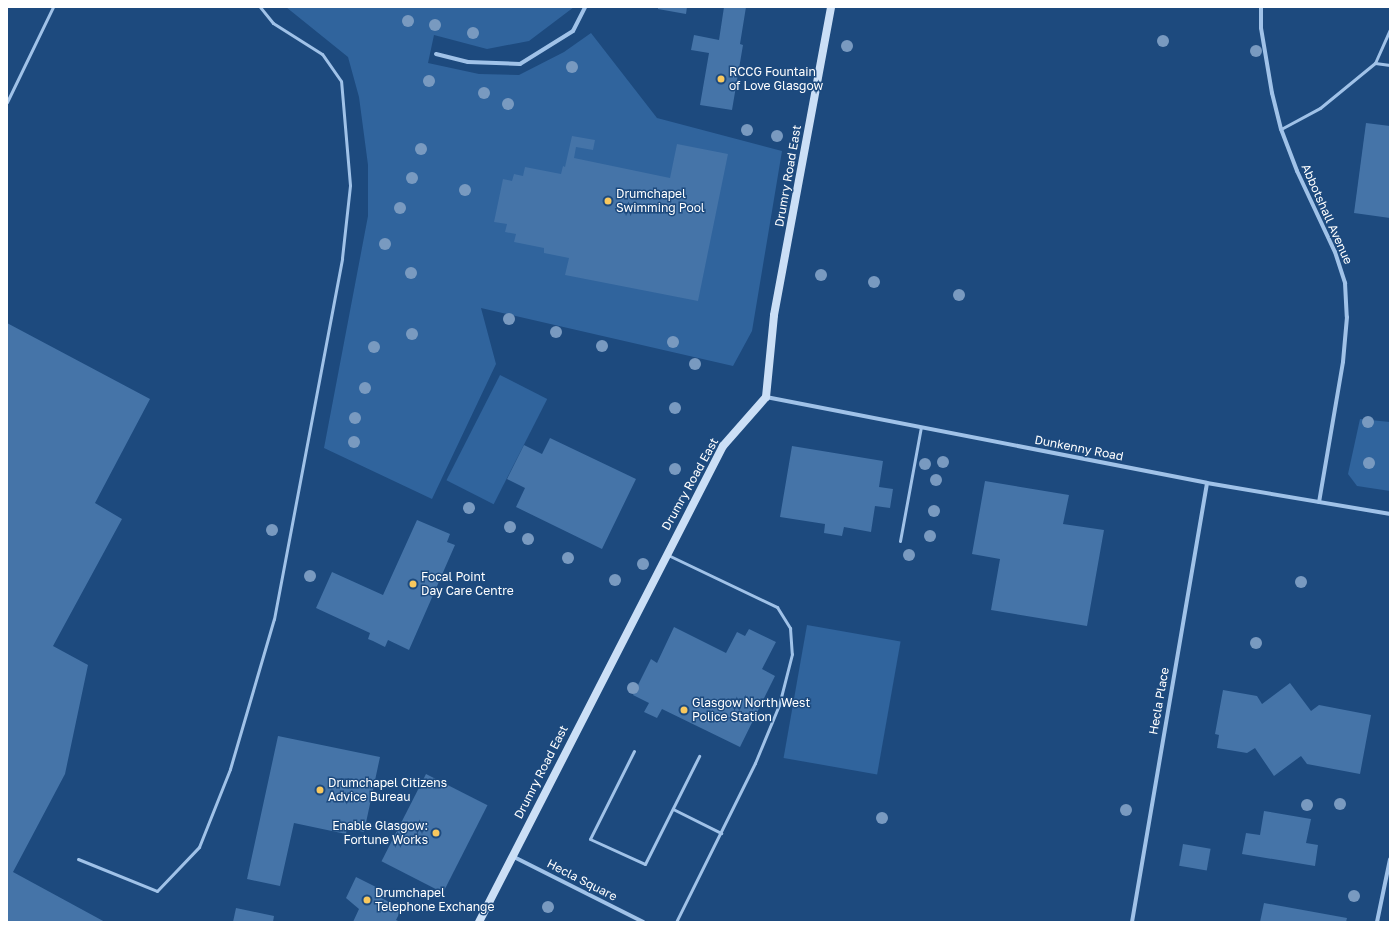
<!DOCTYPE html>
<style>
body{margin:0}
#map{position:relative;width:1397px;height:929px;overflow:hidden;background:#1d4a7e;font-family:"Golos Text",sans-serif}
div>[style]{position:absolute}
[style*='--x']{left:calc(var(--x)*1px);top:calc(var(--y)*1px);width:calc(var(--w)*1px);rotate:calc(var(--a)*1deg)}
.green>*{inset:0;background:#30649d;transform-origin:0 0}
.building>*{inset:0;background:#4574a8;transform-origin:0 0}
.lane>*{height:3px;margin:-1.5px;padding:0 1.5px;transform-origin:1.5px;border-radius:1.5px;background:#a0c2e8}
.street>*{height:4px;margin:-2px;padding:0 2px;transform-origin:2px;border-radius:2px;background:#a0c2e8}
.secondary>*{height:8px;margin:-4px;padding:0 4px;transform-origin:4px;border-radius:4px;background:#cbdff6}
.trees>*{width:12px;height:12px;margin:-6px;border-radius:50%;background:#799ac0}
.dots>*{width:11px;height:11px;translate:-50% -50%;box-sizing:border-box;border:2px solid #1d4a7e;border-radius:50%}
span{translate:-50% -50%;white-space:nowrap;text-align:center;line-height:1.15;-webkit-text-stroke:3px #1d4a7e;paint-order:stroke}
.poi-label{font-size:12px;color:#fff}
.left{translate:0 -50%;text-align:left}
.right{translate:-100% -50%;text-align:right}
.street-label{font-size:12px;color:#fff}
.frame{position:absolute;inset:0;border:8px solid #fff;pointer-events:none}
</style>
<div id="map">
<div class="green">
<i style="clip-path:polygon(286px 7px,574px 7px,529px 41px,487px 49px,434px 35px,428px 63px,479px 74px,519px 75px,564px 52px,591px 33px,657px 118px,782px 151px,752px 331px,733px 366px,481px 308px,496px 364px,432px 499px,324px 448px,368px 216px,368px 165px,359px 97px,348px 57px)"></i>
<i style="left:500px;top:375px;width:53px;height:118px;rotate:27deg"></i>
<i style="clip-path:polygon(1360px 419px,1390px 422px,1390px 491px,1357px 486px,1348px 474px)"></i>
<i style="left:807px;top:625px;width:95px;height:135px;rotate:10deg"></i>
</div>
<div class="building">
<i style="clip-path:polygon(658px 7px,687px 7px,686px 14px,658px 9px)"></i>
<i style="clip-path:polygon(724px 7px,746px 7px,740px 44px,743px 45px,732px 110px,700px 105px,709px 53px,691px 50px,694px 35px,719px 40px)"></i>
<i style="clip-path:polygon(1366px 123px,1390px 126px,1390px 218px,1354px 213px)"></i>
<i style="clip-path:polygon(572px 136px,595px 140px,593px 150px,576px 147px,574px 158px,670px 178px,677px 144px,728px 154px,698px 301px,565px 275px,569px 258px,544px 253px,544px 248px,514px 242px,516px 234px,505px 232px,507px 224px,494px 222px,503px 179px,512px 181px,514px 174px,523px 176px,525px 167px,561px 174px,563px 166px,565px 167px)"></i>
<i style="clip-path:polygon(7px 323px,150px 399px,95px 503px,122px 519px,53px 646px,88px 665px,65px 774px,13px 872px,105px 922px,7px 922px)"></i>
<i style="clip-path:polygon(550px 438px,636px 479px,602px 549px,516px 507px,525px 488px,507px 479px,524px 445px,542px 454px)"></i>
<i style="clip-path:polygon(792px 446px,883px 461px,879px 487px,893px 489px,890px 508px,875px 506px,871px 532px,844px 527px,842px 536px,824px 533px,825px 524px,780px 517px)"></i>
<i style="clip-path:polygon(985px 481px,1069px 495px,1063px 524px,1104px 530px,1087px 626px,991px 610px,1000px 559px,972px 554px)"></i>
<i style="clip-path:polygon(417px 520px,450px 534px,447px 542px,455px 545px,409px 650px,388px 640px,385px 647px,373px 641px,368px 639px,370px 633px,316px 608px,332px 572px,383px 595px)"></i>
<i style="clip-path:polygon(674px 627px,726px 653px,737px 632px,745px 636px,749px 629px,776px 642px,762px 669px,775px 676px,740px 747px,662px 709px,657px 718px,644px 712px,649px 703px,633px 695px,651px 659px,657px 663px)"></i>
<i style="clip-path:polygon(1290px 683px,1311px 711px,1319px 705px,1371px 715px,1360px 774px,1307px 764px,1301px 756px,1274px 776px,1255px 748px,1247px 753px,1217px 748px,1219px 735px,1215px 734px,1223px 690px,1257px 696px,1262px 704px)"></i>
<i style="clip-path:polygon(278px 736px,380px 757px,364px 832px,347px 828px,346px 834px,294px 823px,280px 886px,247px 879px)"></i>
<i style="left:426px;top:774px;width:69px;height:98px;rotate:27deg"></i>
<i style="clip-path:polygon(1264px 811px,1311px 819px,1306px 843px,1318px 845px,1315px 866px,1242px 854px,1246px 833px,1260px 835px)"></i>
<i style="left:1183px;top:844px;width:28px;height:22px;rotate:10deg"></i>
<i style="clip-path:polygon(356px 877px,384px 891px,381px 898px,402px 908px,396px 920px,400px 922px,353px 922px,359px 909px,346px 898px)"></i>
<i style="clip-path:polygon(1264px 903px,1347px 918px,1346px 922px,1260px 922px)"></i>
<i style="clip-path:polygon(236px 908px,274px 916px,273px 922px,233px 922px)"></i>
</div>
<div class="lane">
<i style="--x:1375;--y:63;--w:15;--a:8"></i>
<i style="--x:7;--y:102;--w:106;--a:-64.2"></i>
<i style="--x:1281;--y:129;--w:44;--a:-28.3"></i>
<i style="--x:1320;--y:108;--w:71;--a:-39.3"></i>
<i style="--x:1375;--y:63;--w:36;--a:-66"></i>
<i style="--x:900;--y:541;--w:116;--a:-79.6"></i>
<i style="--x:668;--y:555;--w:121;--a:25.5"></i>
<i style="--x:777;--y:607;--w:25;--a:58"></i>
<i style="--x:790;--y:628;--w:26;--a:86"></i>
<i style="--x:792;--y:654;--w:53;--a:104.3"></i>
<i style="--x:779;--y:705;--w:63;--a:112.5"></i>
<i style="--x:755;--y:763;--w:178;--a:116.4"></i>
<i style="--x:634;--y:751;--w:98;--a:116.6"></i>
<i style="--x:590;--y:839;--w:60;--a:24.4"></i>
<i style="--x:645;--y:864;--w:121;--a:-63.4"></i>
<i style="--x:673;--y:809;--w:54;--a:26.6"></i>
<i style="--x:78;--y:859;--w:85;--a:22.1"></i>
<i style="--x:157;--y:891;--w:61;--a:-46.3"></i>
<i style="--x:199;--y:847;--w:84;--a:-68.3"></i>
<i style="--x:230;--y:769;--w:156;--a:-73.7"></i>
<i style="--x:274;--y:619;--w:367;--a:-79.3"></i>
<i style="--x:342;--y:258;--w:73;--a:-83.7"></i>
<i style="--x:350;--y:185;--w:104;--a:-94.9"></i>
<i style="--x:341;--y:81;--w:33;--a:-125"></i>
<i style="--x:322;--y:54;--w:58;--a:-147.7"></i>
<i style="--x:273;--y:23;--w:21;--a:-129"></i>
</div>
<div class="street">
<i style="--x:1261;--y:7;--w:21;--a:90"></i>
<i style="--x:1261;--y:28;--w:66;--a:80.4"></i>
<i style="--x:1272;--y:93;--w:37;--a:76"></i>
<i style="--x:1281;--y:129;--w:45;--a:69.1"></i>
<i style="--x:1297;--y:171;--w:89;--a:64.9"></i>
<i style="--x:1335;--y:252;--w:33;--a:72"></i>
<i style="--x:1345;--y:283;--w:34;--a:87"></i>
<i style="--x:1347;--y:317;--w:45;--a:95.1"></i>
<i style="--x:1343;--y:362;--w:142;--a:99.7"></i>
<i style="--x:436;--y:54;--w:33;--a:14"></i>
<i style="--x:468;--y:62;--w:52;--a:2.2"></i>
<i style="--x:520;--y:64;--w:62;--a:-31.9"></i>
<i style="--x:573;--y:31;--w:27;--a:-63"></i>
<i style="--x:766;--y:397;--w:449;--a:11"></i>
<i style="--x:1207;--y:483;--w:186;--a:9.6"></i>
<i style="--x:512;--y:856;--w:147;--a:26.7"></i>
<i style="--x:1132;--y:922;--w:445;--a:-80.3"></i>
<i style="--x:1377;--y:922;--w:64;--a:-78.3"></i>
</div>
<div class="secondary">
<i style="--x:479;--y:922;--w:535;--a:-62.86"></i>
<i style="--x:723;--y:446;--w:65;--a:-48.7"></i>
<i style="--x:766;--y:397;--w:82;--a:-84.4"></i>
<i style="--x:774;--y:315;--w:313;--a:-79.5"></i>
</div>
<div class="trees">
<i style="left:408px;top:21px"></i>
<i style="left:435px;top:25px"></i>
<i style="left:473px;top:33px"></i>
<i style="left:1163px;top:41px"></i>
<i style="left:847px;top:46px"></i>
<i style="left:1256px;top:51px"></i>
<i style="left:572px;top:67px"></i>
<i style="left:429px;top:81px"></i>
<i style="left:484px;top:93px"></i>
<i style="left:508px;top:104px"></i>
<i style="left:747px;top:130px"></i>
<i style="left:777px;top:136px"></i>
<i style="left:421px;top:149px"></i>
<i style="left:412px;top:178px"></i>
<i style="left:465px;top:190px"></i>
<i style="left:400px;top:208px"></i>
<i style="left:385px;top:244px"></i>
<i style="left:411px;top:273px"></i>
<i style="left:821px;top:275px"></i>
<i style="left:874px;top:282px"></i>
<i style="left:959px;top:295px"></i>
<i style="left:509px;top:319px"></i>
<i style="left:556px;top:332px"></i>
<i style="left:412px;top:334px"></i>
<i style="left:673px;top:342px"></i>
<i style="left:602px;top:346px"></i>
<i style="left:374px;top:347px"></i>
<i style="left:695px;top:364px"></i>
<i style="left:365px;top:388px"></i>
<i style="left:675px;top:408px"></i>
<i style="left:355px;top:418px"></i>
<i style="left:1368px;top:422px"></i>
<i style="left:354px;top:442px"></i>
<i style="left:943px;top:462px"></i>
<i style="left:1369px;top:463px"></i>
<i style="left:925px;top:464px"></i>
<i style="left:675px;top:469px"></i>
<i style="left:936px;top:480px"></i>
<i style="left:469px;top:508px"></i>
<i style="left:934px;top:511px"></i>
<i style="left:510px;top:527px"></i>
<i style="left:272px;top:530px"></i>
<i style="left:930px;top:536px"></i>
<i style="left:528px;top:539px"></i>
<i style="left:909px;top:555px"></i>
<i style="left:568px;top:558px"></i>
<i style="left:643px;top:564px"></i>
<i style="left:310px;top:576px"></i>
<i style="left:615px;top:580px"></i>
<i style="left:1301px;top:582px"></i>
<i style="left:1256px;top:643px"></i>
<i style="left:633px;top:688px"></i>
<i style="left:1340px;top:804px"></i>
<i style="left:1307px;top:805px"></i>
<i style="left:1126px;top:810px"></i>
<i style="left:882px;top:818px"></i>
<i style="left:1354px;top:896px"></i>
<i style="left:548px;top:907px"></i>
</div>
<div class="dots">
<i style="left:721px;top:79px;background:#f8c85e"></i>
<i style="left:608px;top:201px;background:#f8c85e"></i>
<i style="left:413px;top:584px;background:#f8c85e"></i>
<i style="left:684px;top:710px;background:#f8c85e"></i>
<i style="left:320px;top:790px;background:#f8c85e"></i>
<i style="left:436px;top:833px;background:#f8c85e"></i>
<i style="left:367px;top:900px;background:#f8c85e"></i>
</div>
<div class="poi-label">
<span class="left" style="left:729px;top:79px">RCCG Fountain<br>of Love Glasgow</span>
<span class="left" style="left:616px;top:201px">Drumchapel<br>Swimming Pool</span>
<span class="left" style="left:421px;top:584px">Focal Point<br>Day Care Centre</span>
<span class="left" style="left:692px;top:710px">Glasgow North West<br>Police Station</span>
<span class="left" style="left:328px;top:790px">Drumchapel Citizens<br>Advice Bureau</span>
<span class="right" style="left:428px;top:833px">Enable Glasgow:<br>Fortune Works</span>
<span class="left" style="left:375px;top:900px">Drumchapel<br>Telephone Exchange</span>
</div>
<div class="street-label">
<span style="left:788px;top:176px;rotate:-80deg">Drumry Road East</span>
<span style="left:1327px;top:214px;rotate:66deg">Abbotshall Avenue</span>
<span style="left:1079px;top:448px;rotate:11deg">Dunkenny Road</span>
<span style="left:690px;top:484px;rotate:-61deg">Drumry Road East</span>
<span style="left:1159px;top:701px;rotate:-80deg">Hecla Place</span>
<span style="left:541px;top:772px;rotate:-63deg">Drumry Road East</span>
<span style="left:582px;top:880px;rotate:27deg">Hecla Square</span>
</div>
<div class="frame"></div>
</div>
